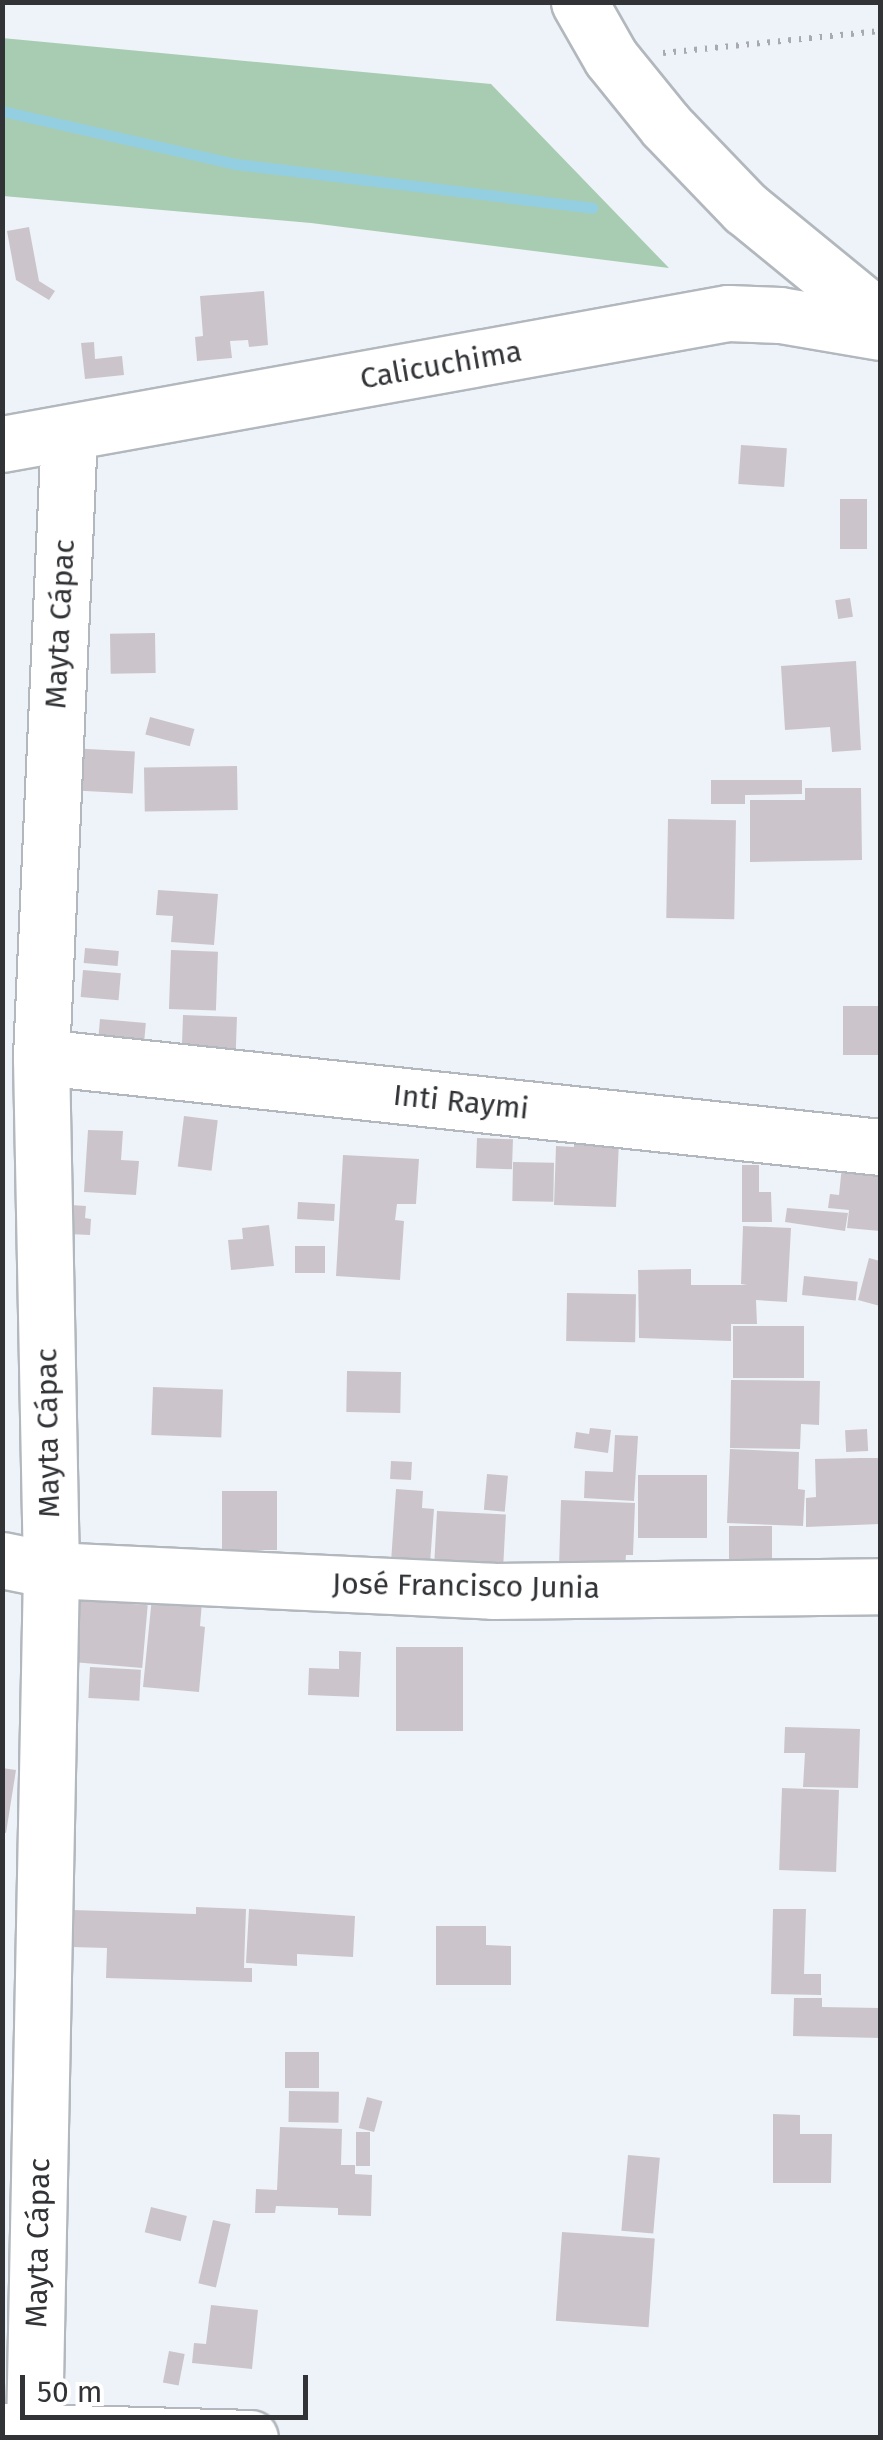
<!DOCTYPE html>
<meta charset="utf-8">
<style>
body{margin:0}
#map{position:relative;width:883px;height:2440px;overflow:hidden;background:#eef3f9;font-family:"Fira Sans",sans-serif}
div>[style]{position:absolute}
[style*='--x']{left:calc(var(--x)*1px);top:calc(var(--y)*1px);width:calc(var(--w)*1px);rotate:calc(var(--a)*1deg)}
.green>*{inset:0;background:#a8ccb1}
.stream>*{height:11px;margin:-5.5px;padding:0 5.5px;transform-origin:5.5px;border-radius:5.5px;background:#94cfe1}
.building>*{inset:0;background:#cbc5cb;transform-origin:0 0}
.path>*{height:6px;margin-top:-3px;transform-origin:0;background:repeating-linear-gradient(90deg,#a7abb0 0 2.5px,transparent 0 10.5px)}
.roads{filter:drop-shadow(2px 0 #b2b8bd) drop-shadow(-2px 0 #b2b8bd) drop-shadow(0 2px #b2b8bd) drop-shadow(0 -2px #b2b8bd)}
.minor>*{height:55px;margin:-27.5px;padding:0 27.5px;transform-origin:27.5px;border-radius:27.5px;background:#fff}
span{translate:-50% -50%;white-space:nowrap;text-align:center;line-height:1.15;-webkit-text-stroke:8px #fff;paint-order:stroke}
.street-label{font-size:30px;color:#313336}
.frame{position:absolute;inset:0;border:5px solid #313336;pointer-events:none}
.scale{position:absolute;left:20px;top:2375px;width:288px;height:45px;box-sizing:border-box;border:5px solid #313336;border-top:0;padding-left:12px;font-size:30px;line-height:35px;white-space:nowrap;color:#313336;-webkit-text-stroke:8px #fff;paint-order:stroke}
</style>
<div id="map">
<div class="green">
<i style="clip-path:polygon(2px 38px,491px 84px,669px 268px,311px 223px,3px 196px)"></i>
</div>
<div class="stream">
<i style="--x:2;--y:111;--w:240;--a:12.8"></i>
<i style="--x:236;--y:164;--w:359;--a:7"></i>
</div>
<div class="building">
<i style="clip-path:polygon(29px 227px,39px 281px,55px 291px,49px 300px,16px 280px,7px 231px)"></i>
<i style="clip-path:polygon(264px 291px,268px 345px,249px 347px,248px 340px,230px 341px,232px 358px,197px 361px,195px 337px,203px 336px,200px 296px)"></i>
<i style="clip-path:polygon(94px 342px,95px 359px,122px 356px,124px 375px,85px 379px,81px 343px)"></i>
<i style="left:741px;top:445px;width:46px;height:39px;rotate:4deg"></i>
<i style="left:840px;top:499px;width:27px;height:50px"></i>
<i style="left:850px;top:598px;width:19px;height:15px;rotate:81deg"></i>
<i style="left:155px;top:633px;width:40px;height:45px;rotate:89deg"></i>
<i style="clip-path:polygon(856px 661px,861px 750px,832px 752px,830px 727px,785px 730px,781px 666px)"></i>
<i style="left:150px;top:717px;width:46px;height:18px;rotate:15deg"></i>
<i style="left:69px;top:748px;width:66px;height:42px;rotate:3deg"></i>
<i style="left:237px;top:766px;width:44px;height:93px;rotate:89deg"></i>
<i style="clip-path:polygon(711px 780px,802px 780px,802px 794px,745px 795px,745px 804px,711px 804px)"></i>
<i style="clip-path:polygon(805px 788px,861px 788px,862px 860px,750px 862px,750px 800px,805px 800px)"></i>
<i style="left:668px;top:819px;width:68px;height:99px;rotate:1deg"></i>
<i style="clip-path:polygon(158px 890px,218px 894px,214px 945px,171px 942px,173px 916px,156px 915px)"></i>
<i style="left:85px;top:948px;width:34px;height:15px;rotate:5deg"></i>
<i style="left:171px;top:950px;width:47px;height:59px;rotate:2deg"></i>
<i style="left:83px;top:970px;width:38px;height:27px;rotate:5deg"></i>
<i style="left:880px;top:1006px;width:49px;height:37px;rotate:90deg"></i>
<i style="left:183px;top:1015px;width:54px;height:37px;rotate:2deg"></i>
<i style="left:100px;top:1019px;width:46px;height:28px;rotate:5deg"></i>
<i style="left:184px;top:1116px;width:34px;height:51px;rotate:7deg"></i>
<i style="clip-path:polygon(88px 1130px,123px 1131px,121px 1160px,139px 1161px,136px 1195px,84px 1192px)"></i>
<i style="left:477px;top:1138px;width:36px;height:30px;rotate:2deg"></i>
<i style="clip-path:polygon(574px 1140px,619px 1142px,616px 1207px,554px 1205px,556px 1146px,574px 1147px)"></i>
<i style="clip-path:polygon(343px 1155px,419px 1159px,416px 1204px,397px 1204px,395px 1220px,404px 1221px,400px 1280px,336px 1276px)"></i>
<i style="left:513px;top:1162px;width:41px;height:39px;rotate:1deg"></i>
<i style="clip-path:polygon(742px 1165px,759px 1165px,759px 1192px,771px 1192px,772px 1222px,742px 1222px)"></i>
<i style="clip-path:polygon(842px 1166px,880px 1171px,880px 1231px,847px 1228px,849px 1210px,828px 1208px,830px 1194px,839px 1195px)"></i>
<i style="left:298px;top:1202px;width:37px;height:17px;rotate:3deg"></i>
<i style="clip-path:polygon(71px 1205px,86px 1206px,85px 1218px,91px 1219px,90px 1235px,68px 1234px)"></i>
<i style="clip-path:polygon(787px 1208px,848px 1213px,845px 1231px,785px 1222px)"></i>
<i style="clip-path:polygon(269px 1225px,274px 1266px,231px 1270px,228px 1240px,243px 1239px,242px 1228px)"></i>
<i style="clip-path:polygon(743px 1226px,791px 1228px,787px 1302px,756px 1300px,757px 1324px,731px 1324px,731px 1341px,639px 1338px,638px 1270px,691px 1269px,691px 1285px,747px 1285px,741px 1284px)"></i>
<i style="left:295px;top:1246px;width:30px;height:27px"></i>
<i style="clip-path:polygon(869px 1258px,880px 1261px,880px 1306px,858px 1300px)"></i>
<i style="left:804px;top:1276px;width:54px;height:19px;rotate:6deg"></i>
<i style="left:567px;top:1293px;width:69px;height:48px;rotate:1deg"></i>
<i style="left:733px;top:1326px;width:71px;height:52px"></i>
<i style="left:347px;top:1371px;width:54px;height:41px;rotate:1deg"></i>
<i style="clip-path:polygon(731px 1380px,820px 1381px,819px 1425px,801px 1424px,800px 1449px,730px 1448px)"></i>
<i style="left:153px;top:1387px;width:70px;height:48px;rotate:2deg"></i>
<i style="clip-path:polygon(590px 1428px,611px 1430px,608px 1453px,574px 1448px,576px 1432px,589px 1434px)"></i>
<i style="left:867px;top:1429px;width:22px;height:22px;rotate:87deg"></i>
<i style="clip-path:polygon(615px 1435px,638px 1436px,634px 1501px,584px 1498px,585px 1471px,613px 1472px)"></i>
<i style="clip-path:polygon(730px 1449px,799px 1452px,798px 1489px,805px 1490px,803px 1526px,727px 1523px)"></i>
<i style="clip-path:polygon(861px 1458px,880px 1458px,880px 1524px,806px 1527px,806px 1498px,816px 1497px,815px 1459px)"></i>
<i style="left:391px;top:1461px;width:21px;height:18px;rotate:3deg"></i>
<i style="left:487px;top:1474px;width:21px;height:36px;rotate:5deg"></i>
<i style="left:638px;top:1475px;width:69px;height:63px"></i>
<i style="clip-path:polygon(396px 1489px,423px 1491px,422px 1508px,434px 1509px,430px 1564px,391px 1562px)"></i>
<i style="left:222px;top:1491px;width:55px;height:59px"></i>
<i style="clip-path:polygon(561px 1500px,635px 1503px,633px 1555px,626px 1555px,625px 1569px,559px 1567px)"></i>
<i style="left:437px;top:1511px;width:69px;height:50px;rotate:3deg"></i>
<i style="left:729px;top:1526px;width:43px;height:50px"></i>
<i style="clip-path:polygon(152px 1597px,202px 1602px,200px 1626px,205px 1627px,199px 1692px,143px 1687px)"></i>
<i style="left:75px;top:1599px;width:73px;height:63px;rotate:5deg"></i>
<i style="left:396px;top:1647px;width:67px;height:84px"></i>
<i style="clip-path:polygon(339px 1651px,361px 1652px,359px 1697px,308px 1695px,309px 1668px,339px 1669px)"></i>
<i style="left:90px;top:1667px;width:51px;height:31px;rotate:3deg"></i>
<i style="clip-path:polygon(785px 1727px,860px 1729px,858px 1788px,803px 1787px,805px 1753px,784px 1753px)"></i>
<i style="clip-path:polygon(2px 1768px,16px 1770px,6px 1833px,2px 1832px)"></i>
<i style="left:782px;top:1788px;width:57px;height:82px;rotate:2deg"></i>
<i style="clip-path:polygon(196px 1907px,246px 1909px,244px 1968px,252px 1968px,252px 1982px,106px 1978px,107px 1948px,72px 1947px,73px 1910px,196px 1914px)"></i>
<i style="clip-path:polygon(249px 1909px,355px 1916px,353px 1957px,297px 1954px,297px 1966px,246px 1963px)"></i>
<i style="clip-path:polygon(773px 1909px,806px 1909px,804px 1974px,821px 1974px,821px 1995px,771px 1994px)"></i>
<i style="clip-path:polygon(436px 1926px,486px 1926px,486px 1945px,511px 1946px,511px 1985px,436px 1985px)"></i>
<i style="clip-path:polygon(794px 1998px,822px 1998px,822px 2007px,880px 2008px,880px 2038px,793px 2036px)"></i>
<i style="left:285px;top:2052px;width:34px;height:36px"></i>
<i style="left:289px;top:2091px;width:50px;height:31px;rotate:1deg"></i>
<i style="left:367px;top:2097px;width:16px;height:32px;rotate:15deg"></i>
<i style="clip-path:polygon(773px 2114px,800px 2115px,800px 2134px,832px 2134px,831px 2183px,773px 2183px)"></i>
<i style="clip-path:polygon(280px 2127px,342px 2129px,341px 2165px,355px 2165px,355px 2174px,372px 2175px,371px 2216px,338px 2215px,338px 2208px,276px 2206px,275px 2213px,255px 2213px,256px 2189px,277px 2190px)"></i>
<i style="left:356px;top:2132px;width:14px;height:34px"></i>
<i style="left:628px;top:2155px;width:32px;height:76px;rotate:5deg"></i>
<i style="left:151px;top:2207px;width:37px;height:26px;rotate:14deg"></i>
<i style="left:213px;top:2220px;width:18px;height:65px;rotate:13deg"></i>
<i style="left:562px;top:2232px;width:93px;height:89px;rotate:4deg"></i>
<i style="clip-path:polygon(211px 2305px,258px 2310px,252px 2369px,192px 2363px,194px 2343px,206px 2344px)"></i>
<i style="left:169px;top:2351px;width:16px;height:32px;rotate:11deg"></i>
</div>
<div class="path">
<i style="--x:663;--y:53;--w:218;--a:-5.8"></i>
</div>
<div class="roads">
<div class="minor">
<i style="--x:579;--y:2;--w:64;--a:60.3"></i>
<i style="--x:611;--y:58;--w:87;--a:51"></i>
<i style="--x:666;--y:126;--w:114;--a:46.1"></i>
<i style="--x:745;--y:208;--w:158;--a:39.3"></i>
<i style="--x:867;--y:308;--w:21;--a:53"></i>
<i style="--x:2;--y:444;--w:738;--a:-10.23"></i>
<i style="--x:728;--y:313;--w:52;--a:2.2"></i>
<i style="--x:780;--y:315;--w:101;--a:9.6"></i>
<i style="--x:41;--y:1057;--w:844;--a:6.12"></i>
<i style="--x:2;--y:1560;--w:50;--a:11.5"></i>
<i style="--x:51;--y:1570;--w:442;--a:2.7"></i>
<i style="--x:493;--y:1591;--w:387;--a:-0.7"></i>
<i style="--x:2;--y:2431;--w:248;--a:1.6"></i>
<i style="--x:34;--y:2433;--w:863;--a:-88.87"></i>
<i style="--x:51;--y:1570;--w:513;--a:-91.12"></i>
<i style="--x:41;--y:1057;--w:624;--a:-87.43"></i>
</div>
</div>
<div class="street-label">
<span style="left:441px;top:365px;rotate:-10deg">Calicuchima</span>
<span style="left:60px;top:624px;rotate:-87deg">Mayta Cápac</span>
<span style="left:461px;top:1102px;rotate:6deg">Inti Raymi</span>
<span style="left:48px;top:1433px;rotate:-91deg">Mayta Cápac</span>
<span style="left:466px;top:1586px;rotate:1deg">José Francisco Junia</span>
<span style="left:38px;top:2243px;rotate:-89deg">Mayta Cápac</span>
</div>
<div class="frame"></div>
<div class="scale">50 m</div>
</div>
